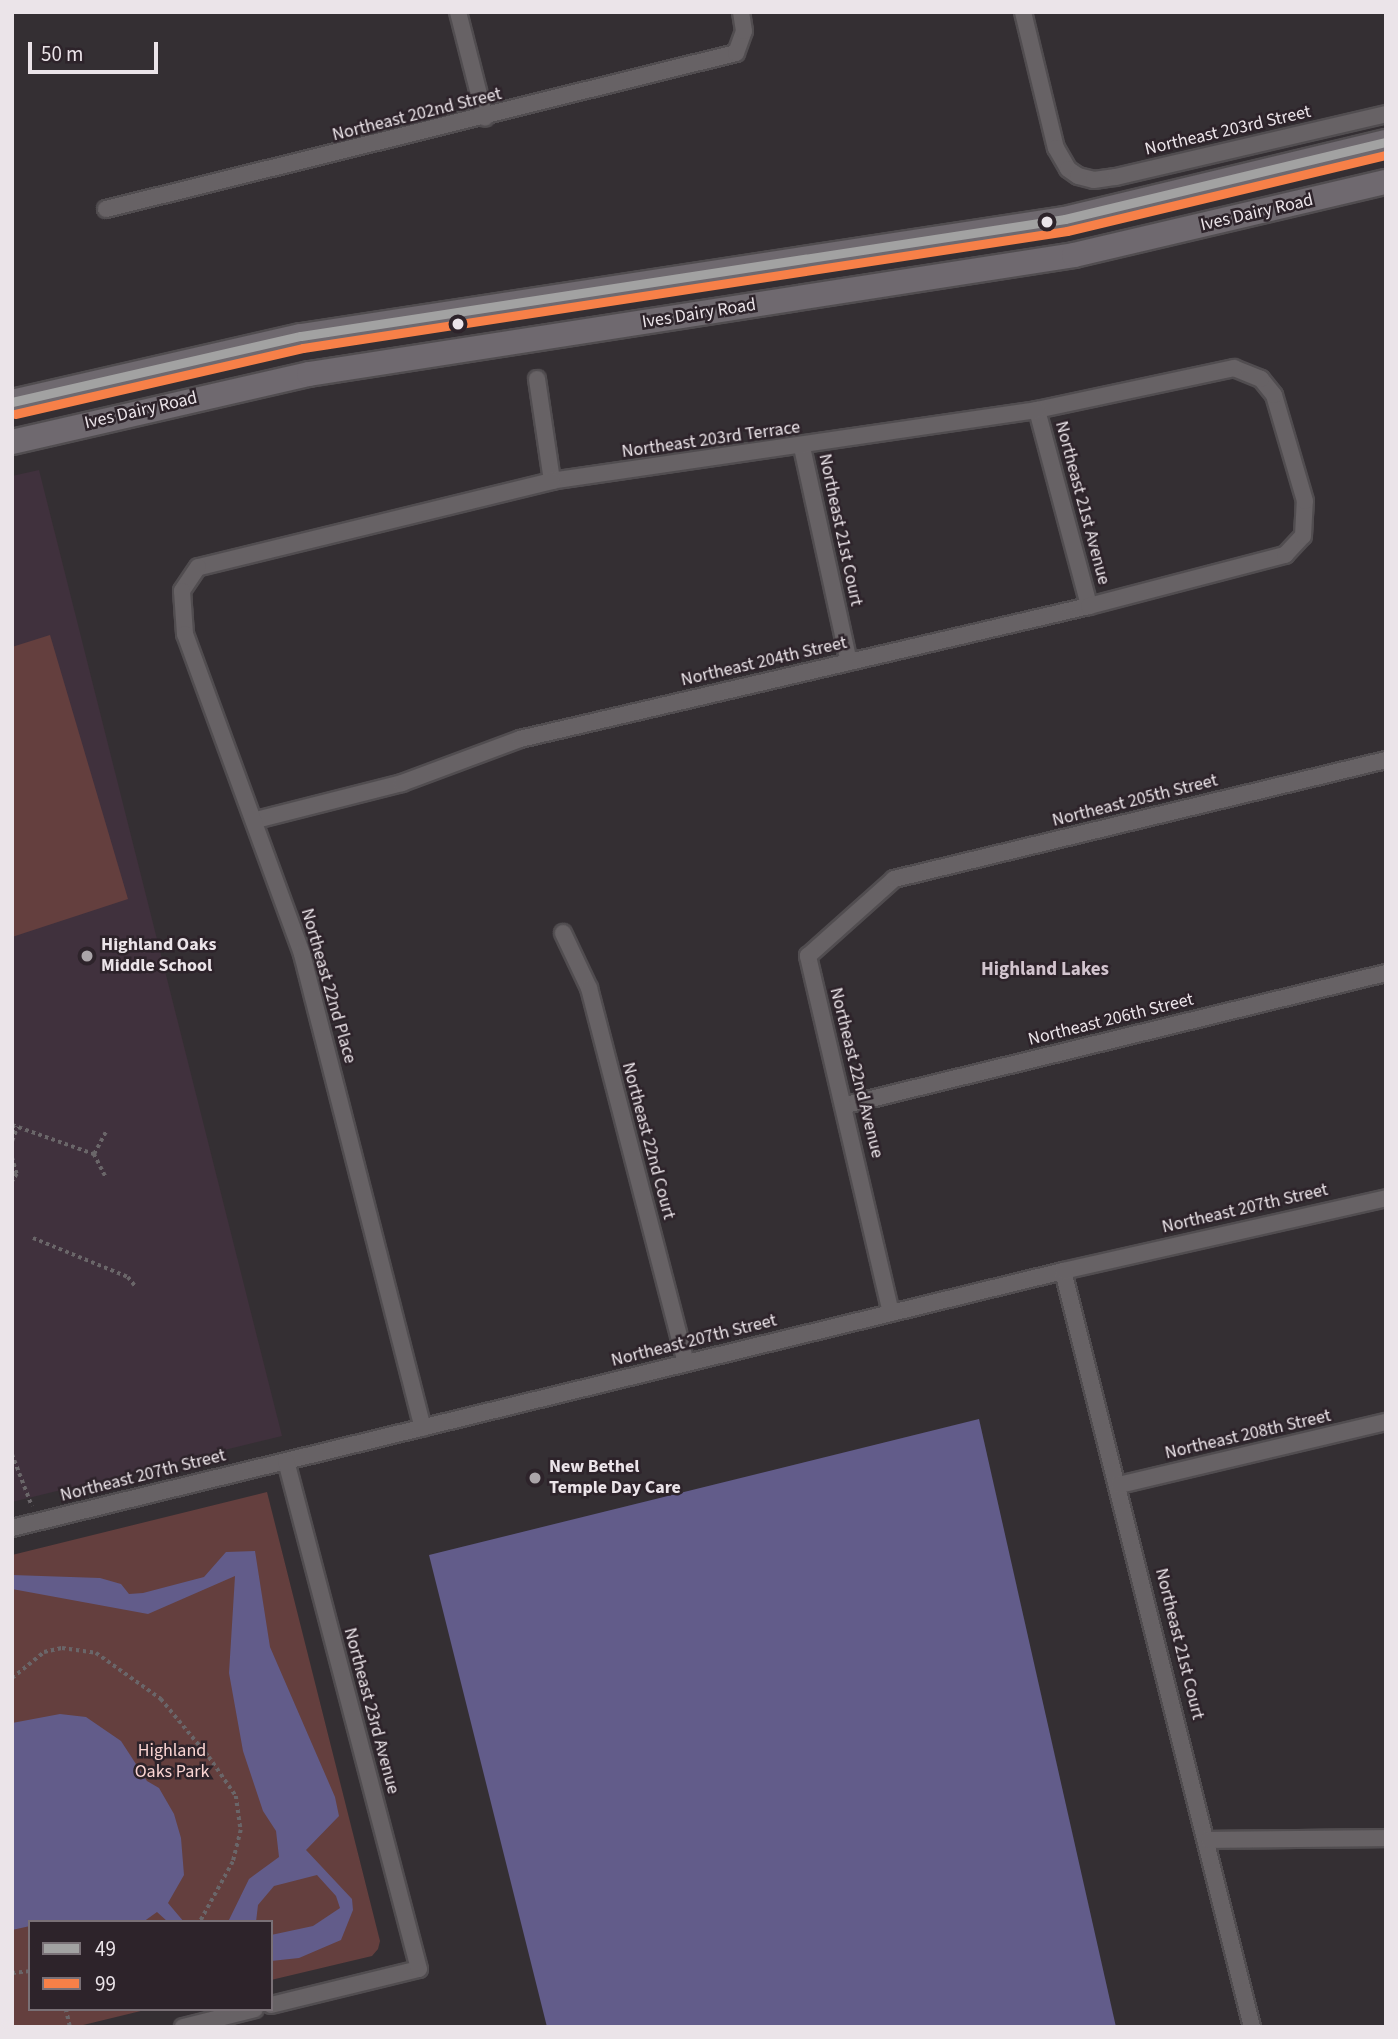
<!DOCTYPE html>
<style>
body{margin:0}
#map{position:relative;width:1398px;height:2039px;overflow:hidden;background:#342f33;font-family:"Source Sans 3",sans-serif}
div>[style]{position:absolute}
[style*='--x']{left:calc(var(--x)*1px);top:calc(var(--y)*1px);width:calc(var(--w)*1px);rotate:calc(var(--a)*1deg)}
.built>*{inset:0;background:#40313d}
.green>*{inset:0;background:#643f3e}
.water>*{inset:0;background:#625c8a}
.path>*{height:3.5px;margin-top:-1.75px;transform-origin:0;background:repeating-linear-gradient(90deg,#6a6669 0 3.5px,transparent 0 7px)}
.roads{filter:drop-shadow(2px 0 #514d50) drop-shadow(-2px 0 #514d50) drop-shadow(0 2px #514d50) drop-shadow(0 -2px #514d50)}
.minor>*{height:16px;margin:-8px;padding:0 8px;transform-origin:8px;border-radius:8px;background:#676265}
.primary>*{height:24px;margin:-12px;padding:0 12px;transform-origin:12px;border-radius:12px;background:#6f696f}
.bus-1>*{height:9px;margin:-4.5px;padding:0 4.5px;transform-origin:4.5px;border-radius:4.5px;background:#a2a2a2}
.bus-2>*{height:9px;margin:-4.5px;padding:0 4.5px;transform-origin:4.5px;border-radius:4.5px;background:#f78048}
.dots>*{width:19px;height:19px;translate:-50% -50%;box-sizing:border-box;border:4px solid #2d232a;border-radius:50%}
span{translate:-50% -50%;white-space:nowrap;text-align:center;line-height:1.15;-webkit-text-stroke:5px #2d232a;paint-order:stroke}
.street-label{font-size:18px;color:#ebe4e9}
.poi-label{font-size:18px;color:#ebe4e9;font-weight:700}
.left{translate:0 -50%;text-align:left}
.park-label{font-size:18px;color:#fbd5d3}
.neighbourhood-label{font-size:19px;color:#d2c4ce;font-weight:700}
.frame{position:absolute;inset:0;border:14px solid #ebe4e9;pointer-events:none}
.legend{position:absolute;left:28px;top:1920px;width:245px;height:91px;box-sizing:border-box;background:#2d232a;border:2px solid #797076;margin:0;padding:9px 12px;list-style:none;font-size:21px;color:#ebe4e9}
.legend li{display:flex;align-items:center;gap:14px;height:35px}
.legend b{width:35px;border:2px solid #797076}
.scale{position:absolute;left:28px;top:42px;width:130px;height:32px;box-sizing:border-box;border:4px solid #ebe4e9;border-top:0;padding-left:9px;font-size:21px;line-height:24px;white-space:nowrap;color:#ebe4e9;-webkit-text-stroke:5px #2d232a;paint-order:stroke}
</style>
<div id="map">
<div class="built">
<i style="clip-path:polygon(39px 470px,282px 1436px,12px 1502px,12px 476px)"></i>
</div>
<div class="green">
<i style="clip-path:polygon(50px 635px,128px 899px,12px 937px,12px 647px)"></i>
<i style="clip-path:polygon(267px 1492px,380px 1941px,378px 1949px,372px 1956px,271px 1980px,271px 1922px,30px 1922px,30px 2009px,149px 2009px,75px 2027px,12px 2027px,12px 1555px)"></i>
</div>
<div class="water">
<i style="clip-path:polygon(979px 1419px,1116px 2027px,547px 2027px,429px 1555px)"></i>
<i style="clip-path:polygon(255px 1551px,270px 1647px,335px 1797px,339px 1816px,306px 1850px,352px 1899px,353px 1910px,341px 1940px,299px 1958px,271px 1961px,271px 1935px,313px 1926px,340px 1908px,336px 1896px,317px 1875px,274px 1886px,258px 1905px,256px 1922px,228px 1922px,249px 1879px,279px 1857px,276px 1831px,263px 1811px,243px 1751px,229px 1673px,235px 1576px,148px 1614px,12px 1589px,12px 1575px,100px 1578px,121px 1584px,129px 1594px,143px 1593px,204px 1577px,226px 1552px)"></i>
<i style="clip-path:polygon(60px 1714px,86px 1717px,121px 1741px,147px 1781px,159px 1788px,174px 1814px,181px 1838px,184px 1875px,168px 1903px,184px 1922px,168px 1922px,157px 1912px,143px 1922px,30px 1922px,30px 1926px,12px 1930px,12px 1723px)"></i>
</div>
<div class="path">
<i style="--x:12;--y:1125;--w:87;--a:19.5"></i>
<i style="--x:94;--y:1154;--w:25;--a:63"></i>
<i style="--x:12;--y:1141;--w:15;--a:-70"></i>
<i style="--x:94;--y:1154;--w:26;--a:-62"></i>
<i style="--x:12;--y:1157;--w:18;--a:74"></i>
<i style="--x:17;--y:1174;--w:9;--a:122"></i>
<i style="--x:33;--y:1238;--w:103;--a:22.3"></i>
<i style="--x:128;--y:1277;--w:11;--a:52"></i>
<i style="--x:12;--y:1454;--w:56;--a:69"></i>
<i style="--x:12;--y:1678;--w:41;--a:-39.1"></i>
<i style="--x:44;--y:1652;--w:18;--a:-13"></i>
<i style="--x:62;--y:1648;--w:34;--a:8"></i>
<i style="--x:96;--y:1653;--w:80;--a:35.3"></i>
<i style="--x:161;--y:1699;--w:75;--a:50.4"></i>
<i style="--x:209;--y:1757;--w:47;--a:55.3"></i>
<i style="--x:236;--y:1796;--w:34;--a:82"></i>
<i style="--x:241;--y:1830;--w:33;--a:104"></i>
<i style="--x:233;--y:1862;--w:68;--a:118.8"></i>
<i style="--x:12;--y:1973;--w:18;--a:-6"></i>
<i style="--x:66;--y:2009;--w:18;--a:77"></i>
</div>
<div class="roads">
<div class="minor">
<i style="--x:458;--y:12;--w:109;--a:75.7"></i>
<i style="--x:1023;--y:12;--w:140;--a:76.4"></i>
<i style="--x:1056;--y:148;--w:24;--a:60"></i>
<i style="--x:1068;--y:169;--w:12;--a:35"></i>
<i style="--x:1078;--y:176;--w:16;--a:14"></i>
<i style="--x:1094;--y:180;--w:22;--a:-8"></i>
<i style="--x:1116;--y:177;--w:277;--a:-13.1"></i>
<i style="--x:106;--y:209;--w:649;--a:-13.91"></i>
<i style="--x:736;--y:53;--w:23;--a:-70"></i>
<i style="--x:744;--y:31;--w:19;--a:-99"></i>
<i style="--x:537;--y:379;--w:103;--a:81.6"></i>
<i style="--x:1037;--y:410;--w:203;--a:75.1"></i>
<i style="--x:802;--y:447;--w:220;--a:77.7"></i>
<i style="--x:256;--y:820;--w:151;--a:-14.2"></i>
<i style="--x:402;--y:783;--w:126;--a:-20.4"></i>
<i style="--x:520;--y:739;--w:584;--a:-13.16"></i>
<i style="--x:1089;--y:606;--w:203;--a:-14.6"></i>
<i style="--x:1285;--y:555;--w:26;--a:-47"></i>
<i style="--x:1303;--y:536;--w:35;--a:-87"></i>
<i style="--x:1305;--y:501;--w:110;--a:-106.3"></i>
<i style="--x:1274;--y:395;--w:21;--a:-129"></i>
<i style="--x:1261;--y:379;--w:29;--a:-158"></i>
<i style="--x:1234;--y:368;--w:201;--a:168"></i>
<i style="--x:1037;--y:410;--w:490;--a:171.7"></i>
<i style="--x:552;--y:481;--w:364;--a:166.3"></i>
<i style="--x:198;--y:567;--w:29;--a:124"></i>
<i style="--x:182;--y:591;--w:43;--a:86"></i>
<i style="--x:185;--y:634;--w:341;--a:69.9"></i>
<i style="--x:302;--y:954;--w:489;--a:75.7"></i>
<i style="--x:563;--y:933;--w:61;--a:64.7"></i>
<i style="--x:589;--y:988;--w:387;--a:75.5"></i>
<i style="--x:846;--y:1105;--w:556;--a:-13.74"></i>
<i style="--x:1063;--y:1271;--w:779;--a:75.96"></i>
<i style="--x:891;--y:1313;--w:367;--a:-103.1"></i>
<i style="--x:808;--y:956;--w:115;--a:-41.8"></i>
<i style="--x:894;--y:879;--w:506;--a:-13.6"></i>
<i style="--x:1119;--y:1485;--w:274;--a:-13.3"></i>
<i style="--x:12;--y:1528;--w:1082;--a:-13.74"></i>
<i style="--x:1063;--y:1271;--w:331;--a:-12.7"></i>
<i style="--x:1209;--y:1840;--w:177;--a:-0.6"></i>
<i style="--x:271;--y:2005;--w:152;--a:-13.7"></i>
<i style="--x:419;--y:1969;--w:525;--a:-104.67"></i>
<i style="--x:183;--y:2027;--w:74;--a:-14"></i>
</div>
<div class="primary">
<i style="--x:12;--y:402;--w:296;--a:-12.9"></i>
<i style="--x:301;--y:336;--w:773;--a:-8.71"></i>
<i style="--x:1065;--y:219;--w:330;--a:-13.5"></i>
<i style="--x:12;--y:442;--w:305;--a:-12.9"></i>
<i style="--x:309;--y:374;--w:774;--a:-8.84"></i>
<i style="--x:1074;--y:255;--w:320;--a:-13.2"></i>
</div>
</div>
<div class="bus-1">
<i style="--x:12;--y:402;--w:296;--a:-12.9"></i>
<i style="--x:301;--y:336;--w:773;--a:-8.71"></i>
<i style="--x:1065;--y:219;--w:330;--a:-13.5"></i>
</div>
<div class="bus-2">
<i style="--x:15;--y:414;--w:295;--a:-12.9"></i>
<i style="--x:303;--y:348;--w:773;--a:-8.71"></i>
<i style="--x:1067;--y:231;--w:328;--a:-13.4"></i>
</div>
<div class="dots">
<i style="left:1047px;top:222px;background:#ebe4e9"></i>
<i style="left:458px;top:324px;background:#ebe4e9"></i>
<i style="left:87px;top:956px;background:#aba5a9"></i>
<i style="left:535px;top:1478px;background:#aba5a9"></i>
</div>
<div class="street-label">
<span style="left:417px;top:115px;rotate:-14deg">Northeast 202nd Street</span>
<span style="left:1228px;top:131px;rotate:-13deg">Northeast 203rd Street</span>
<span style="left:1257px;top:213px;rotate:-13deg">Ives Dairy Road</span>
<span style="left:699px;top:314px;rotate:-9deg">Ives Dairy Road</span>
<span style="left:141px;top:411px;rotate:-13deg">Ives Dairy Road</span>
<span style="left:711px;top:440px;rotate:-8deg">Northeast 203rd Terrace</span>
<span style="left:1082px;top:503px;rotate:75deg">Northeast 21st Avenue</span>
<span style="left:840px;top:530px;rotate:78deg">Northeast 21st Court</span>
<span style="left:764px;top:662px;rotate:-13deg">Northeast 204th Street</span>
<span style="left:1135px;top:801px;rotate:-14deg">Northeast 205th Street</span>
<span style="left:328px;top:986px;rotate:74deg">Northeast 22nd Place</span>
<span style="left:1111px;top:1020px;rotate:-14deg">Northeast 206th Street</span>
<span style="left:856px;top:1073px;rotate:76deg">Northeast 22nd Avenue</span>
<span style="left:648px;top:1141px;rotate:75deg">Northeast 22nd Court</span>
<span style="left:1245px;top:1209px;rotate:-13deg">Northeast 207th Street</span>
<span style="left:694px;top:1341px;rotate:-14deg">Northeast 207th Street</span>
<span style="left:1248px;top:1435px;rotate:-13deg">Northeast 208th Street</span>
<span style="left:143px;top:1476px;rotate:-14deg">Northeast 207th Street</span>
<span style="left:1179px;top:1644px;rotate:76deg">Northeast 21st Court</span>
<span style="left:371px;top:1711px;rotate:75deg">Northeast 23rd Avenue</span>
</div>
<div class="poi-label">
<span class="left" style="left:101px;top:956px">Highland Oaks<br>Middle School</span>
<span class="left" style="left:549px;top:1478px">New Bethel<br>Temple Day Care</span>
</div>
<div class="park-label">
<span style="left:172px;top:1762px">Highland<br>Oaks Park</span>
</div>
<div class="neighbourhood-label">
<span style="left:1045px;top:970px">Highland Lakes</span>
</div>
<div class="frame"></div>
<ul class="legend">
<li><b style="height:9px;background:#a2a2a2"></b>49</li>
<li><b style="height:9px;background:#f78048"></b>99</li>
</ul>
<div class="scale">50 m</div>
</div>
